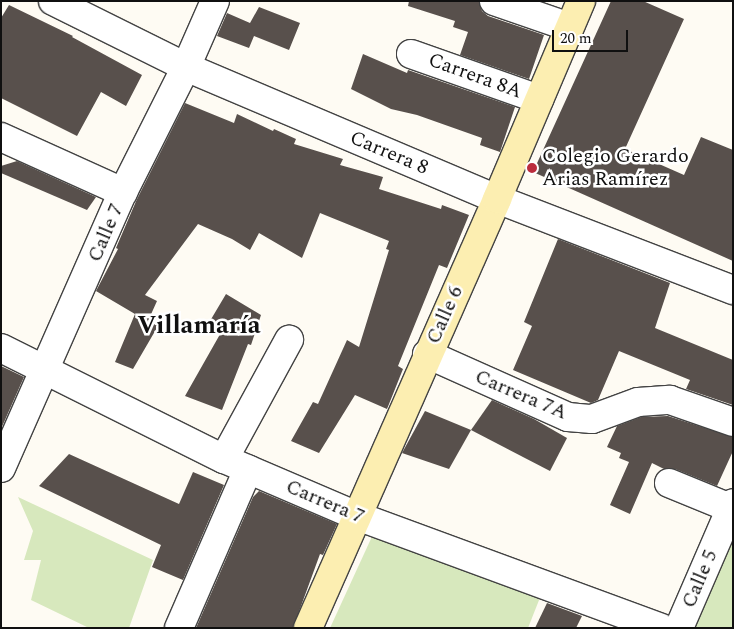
<!DOCTYPE html>
<meta charset="utf-8">
<style>
body{margin:0}
#map{position:relative;width:734px;height:629px;overflow:hidden;background:#fefbf3;font-family:Spectral,serif}
div>[style]{position:absolute}
[style*='--x']{left:calc(var(--x)*1px);top:calc(var(--y)*1px);width:calc(var(--w)*1px);rotate:calc(var(--a)*1deg)}
.green>*{inset:0;background:#d7e8bd}
.building>*{inset:0;background:#58504c}
.roads{filter:drop-shadow(1px 0 #434343) drop-shadow(-1px 0 #434343) drop-shadow(0 1px #434343) drop-shadow(0 -1px #434343)}
.street>*{height:28px;margin:-14px;padding:0 14px;transform-origin:14px;border-radius:14px;background:#fff}
.secondary>*{height:28px;margin:-14px;padding:0 14px;transform-origin:14px;border-radius:14px;background:#fceeb1}
.dots>*{width:14px;height:14px;translate:-50% -50%;box-sizing:border-box;border:2px solid #fff;border-radius:50%}
span{translate:-50% -50%;white-space:nowrap;text-align:center;line-height:1.15;-webkit-text-stroke:5px #fff;paint-order:stroke}
.street-label{font-size:20px;color:#101010}
.poi-label{font-size:20px;color:#101010}
.left{translate:0 -50%;text-align:left}
.district-label{font-size:25px;color:#101010;font-weight:700}
.frame{position:absolute;inset:0;border:2px solid #101010;pointer-events:none}
.scale{position:absolute;left:552px;top:30px;width:76px;height:22px;box-sizing:border-box;border:2px solid #101010;border-top:0;padding-left:6px;font-size:15px;line-height:18px;white-space:nowrap;color:#101010;-webkit-text-stroke:4px #fff;paint-order:stroke}
</style>
<div id="map">
<div class="green">
<i style="clip-path:polygon(18px 497px,153px 560px,129px 628px,89px 628px,31px 600px,41px 560px,24px 560px,33px 531px)"></i>
<i style="clip-path:polygon(733px 529px,733px 628px,686px 628px)"></i>
<i style="clip-path:polygon(375px 530px,543px 590px,528px 628px,330px 628px)"></i>
</div>
<div class="building">
<i style="clip-path:polygon(409px 1px,479px 1px,482px 11px,488px 16px,544px 35px,529px 79px,460px 55px,468px 32px,453px 27px,455px 21px,408px 6px)"></i>
<i style="clip-path:polygon(611px 1px,643px 1px,684px 19px,625px 149px,684px 175px,701px 137px,733px 150px,733px 261px,533px 172px)"></i>
<i style="clip-path:polygon(9px 5px,73px 36px,72px 37px,142px 75px,126px 106px,101px 92px,77px 136px,1px 98px,1px 18px)"></i>
<i style="clip-path:polygon(259px 7px,300px 23px,289px 50px,254px 36px,249px 48px,217px 36px,227px 13px,250px 23px)"></i>
<i style="clip-path:polygon(363px 54px,407px 73px,408px 70px,515px 107px,500px 152px,480px 145px,482px 138px,417px 115px,391px 109px,351px 89px)"></i>
<i style="clip-path:polygon(185px 103px,234px 123px,237px 114px,273px 131px,274px 129px,296px 139px,294px 144px,343px 159px,340px 165px,383px 177px,379px 189px,441px 209px,442px 205px,469px 215px,447px 268px,439px 265px,398px 366px,403px 369px,387px 409px,355px 395px,319px 453px,291px 441px,313px 402px,318px 404px,347px 340px,359px 347px,389px 250px,386px 249px,389px 241px,320px 213px,302px 258px,259px 233px,250px 250px,232px 239px,198px 224px,145px 295px,157px 301px,148px 321px,158px 326px,133px 369px,115px 362px,135px 314px,96px 291px,118px 249px,116px 248px,137px 199px)"></i>
<i style="clip-path:polygon(17px 161px,96px 197px,87px 210px,1px 173px,1px 166px)"></i>
<i style="clip-path:polygon(558px 239px,670px 283px,655px 328px,733px 360px,733px 405px,686px 389px,690px 380px,619px 351px,598px 400px,591px 403px,513px 370px,532px 326px,524px 322px)"></i>
<i style="clip-path:polygon(226px 294px,261px 315px,251px 345px,248px 344px,222px 410px,185px 396px,223px 329px,210px 321px)"></i>
<i style="clip-path:polygon(1px 366px,24px 377px,1px 429px)"></i>
<i style="clip-path:polygon(492px 400px,534px 419px,567px 438px,550px 471px,471px 430px)"></i>
<i style="clip-path:polygon(425px 411px,471px 430px,449px 469px,402px 453px)"></i>
<i style="clip-path:polygon(668px 416px,733px 437px,733px 451px,717px 486px,675px 469px,664px 469px,652px 463px,630px 514px,610px 505px,629px 462px,619px 458px,621px 453px,607px 447px,617px 426px,641px 417px)"></i>
<i style="clip-path:polygon(69px 454px,179px 504px,193px 472px,224px 485px,183px 580px,152px 567px,161px 545px,39px 486px)"></i>
<i style="clip-path:polygon(259px 491px,337px 524px,323px 555px,320px 554px,293px 628px,196px 628px,253px 497px)"></i>
<i style="clip-path:polygon(547px 603px,582px 616px,576px 628px,535px 628px)"></i>
</div>
<div class="roads">
<div class="street">
<i style="--x:53;--y:1;--w:148;--a:26.4"></i>
<i style="--x:186;--y:67;--w:338;--a:23"></i>
<i style="--x:497;--y:199;--w:253;--a:21.1"></i>
<i style="--x:494;--y:1;--w:79;--a:19.1"></i>
<i style="--x:411;--y:54;--w:136;--a:19.4"></i>
<i style="--x:1;--y:137;--w:134;--a:24.3"></i>
<i style="--x:1;--y:348;--w:249;--a:26.5"></i>
<i style="--x:224;--y:459;--w:145;--a:23.2"></i>
<i style="--x:357;--y:516;--w:324;--a:20.2"></i>
<i style="--x:427;--y:354;--w:154;--a:24.1"></i>
<i style="--x:568;--y:417;--w:24;--a:5"></i>
<i style="--x:592;--y:419;--w:49;--a:-20.3"></i>
<i style="--x:638;--y:402;--w:32;--a:-4"></i>
<i style="--x:670;--y:400;--w:67;--a:19.2"></i>
<i style="--x:224;--y:459;--w:136;--a:-61.4"></i>
<i style="--x:1;--y:468;--w:302;--a:-66.2"></i>
<i style="--x:123;--y:192;--w:140;--a:-63.3"></i>
<i style="--x:186;--y:67;--w:72;--a:-66.3"></i>
<i style="--x:669;--y:483;--w:66;--a:22.3"></i>
<i style="--x:179;--y:628;--w:173;--a:-66.5"></i>
<i style="--x:679;--y:628;--w:136;--a:-66.6"></i>
</div>
<div class="secondary">
<i style="--x:308;--y:628;--w:469;--a:-66.2"></i>
<i style="--x:497;--y:199;--w:215;--a:-67"></i>
</div>
</div>
<div class="dots">
<i style="left:532px;top:168px;background:#bb2c3d"></i>
</div>
<div class="street-label">
<span style="left:475px;top:76px;rotate:20deg">Carrera 8A</span>
<span style="left:389px;top:153px;rotate:23deg">Carrera 8</span>
<span style="left:106px;top:233px;rotate:-67deg">Calle 7</span>
<span style="left:445px;top:315px;rotate:-66deg">Calle 6</span>
<span style="left:521px;top:395px;rotate:23deg">Carrera 7A</span>
<span style="left:325px;top:502px;rotate:23deg">Carrera 7</span>
<span style="left:700px;top:579px;rotate:-67deg">Calle 5</span>
</div>
<div class="poi-label">
<span class="left" style="left:542px;top:168px">Colegio Gerardo<br>Arias Ramírez</span>
</div>
<div class="district-label">
<span style="left:199px;top:326px">Villamaría</span>
</div>
<div class="frame"></div>
<div class="scale">20 m</div>
</div>
